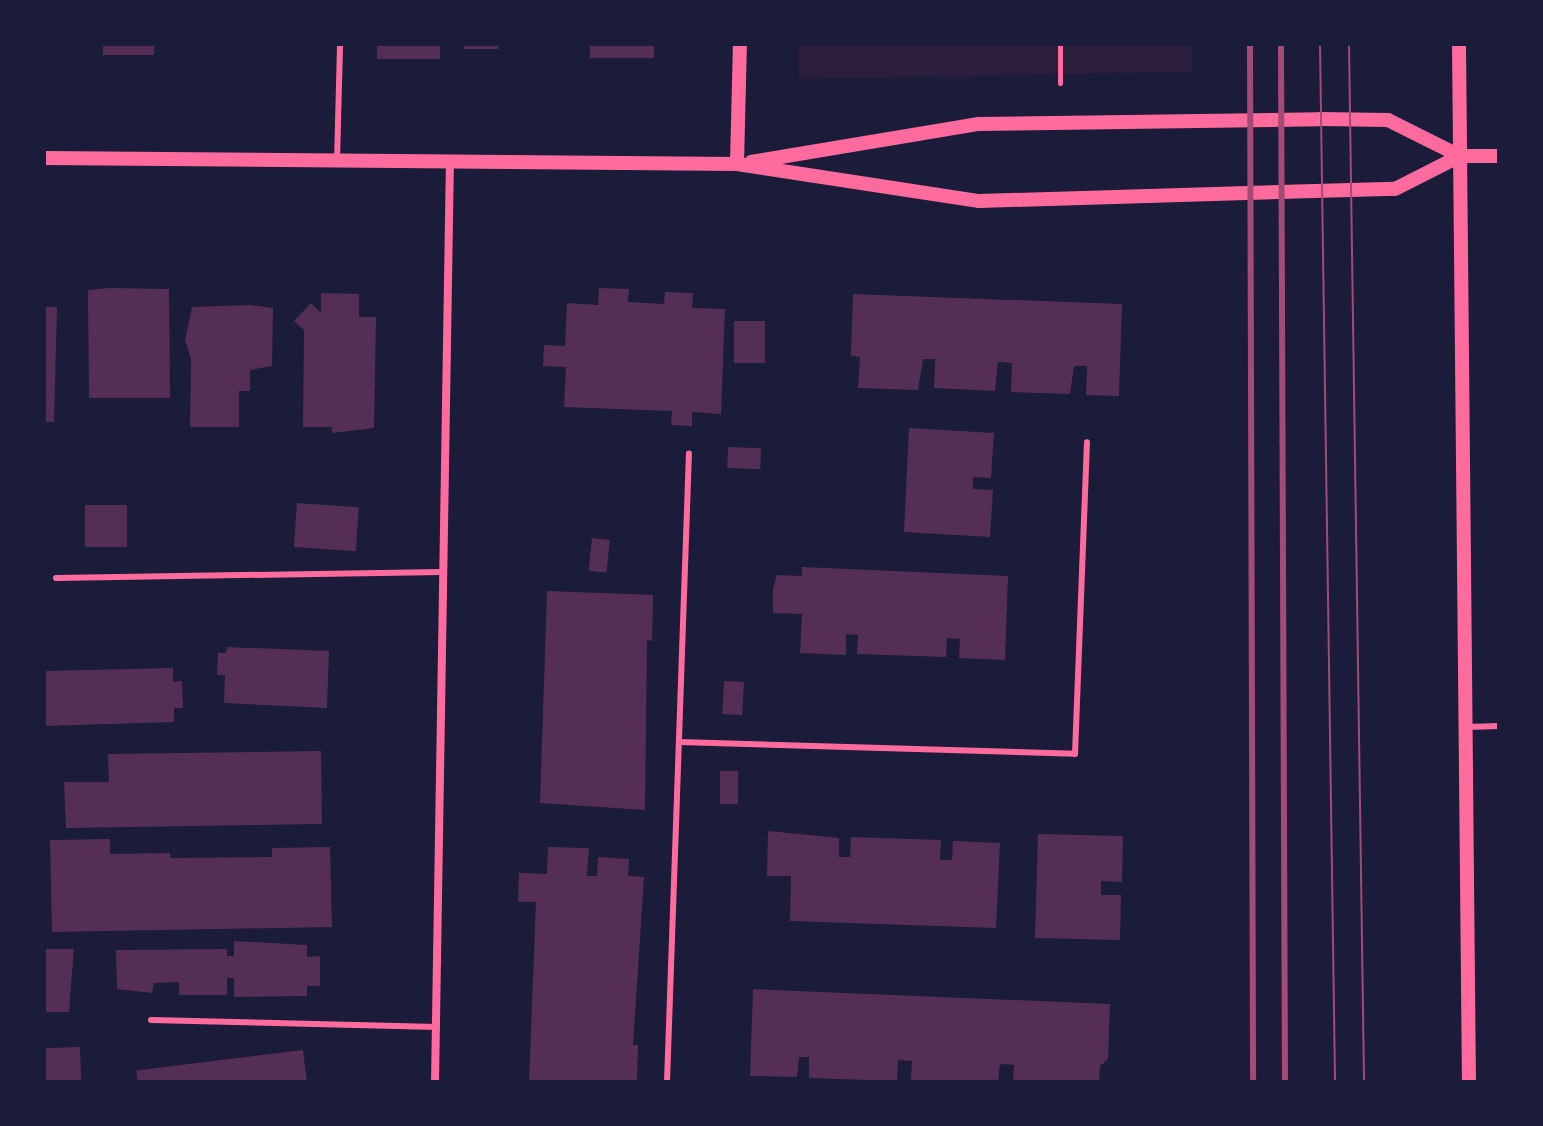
<!DOCTYPE html>
<style>
body{margin:0}
#map{position:relative;width:1543px;height:1126px;overflow:hidden;background:#1b1b3a;font-family:Helvetica,sans-serif}
div>[style]{position:absolute}
[style*='--x']{left:calc(var(--x)*1px);top:calc(var(--y)*1px);width:calc(var(--w)*1px);rotate:calc(var(--a)*1deg)}
.green>*{inset:0;background:#2a1e3b}
.building>*{inset:0;background:#542f53;transform-origin:0 0}
.path>*{height:5px;margin:-2.5px;padding:0 2.5px;transform-origin:2.5px;border-radius:2.5px;background:#ff6b9d}
.service>*{height:6px;margin:-3px;padding:0 3px;transform-origin:3px;border-radius:3px;background:#ff6b9d}
.minor>*{height:8px;margin:-4px;padding:0 4px;transform-origin:4px;border-radius:4px;background:#ff6b9d}
.tertiary>*{height:14px;margin:-7px;padding:0 7px;transform-origin:7px;border-radius:7px;background:#ff6b9d}
.tram>*{height:2px;margin:-1px;padding:0 1px;transform-origin:1px;border-radius:1px;background:#a44b75}
.rail>*{height:6px;margin:-3px;padding:0 3px;transform-origin:3px;border-radius:3px;background:#a44b75}
span{translate:-50% -50%;white-space:nowrap;text-align:center;line-height:1.15;-webkit-text-stroke:8px #1b1b3a;paint-order:stroke}
.frame{position:absolute;inset:0;border:46px solid #1b1b3a;pointer-events:none}
</style>
<div id="map">
<div class="green">
<i style="clip-path:polygon(798px 44px,1192px 44px,1192px 72px,799px 79px)"></i>
</div>
<div class="building">
<i style="left:103px;top:44px;width:51px;height:11px"></i>
<i style="left:377px;top:44px;width:63px;height:15px"></i>
<i style="left:464px;top:44px;width:34px;height:5px"></i>
<i style="left:590px;top:44px;width:64px;height:14px"></i>
<i style="clip-path:polygon(110px 288px,169px 289px,170px 398px,89px 398px,88px 290px)"></i>
<i style="clip-path:polygon(599px 288px,629px 289px,628px 302px,664px 304px,665px 292px,693px 293px,692px 308px,725px 309px,721px 414px,692px 412px,692px 426px,671px 425px,672px 411px,564px 407px,566px 367px,543px 366px,544px 345px,565px 346px,567px 303px,598px 305px)"></i>
<i style="clip-path:polygon(321px 293px,359px 294px,359px 317px,376px 317px,374px 428px,332px 433px,332px 427px,303px 427px,304px 330px,294px 321px,311px 303px,321px 313px)"></i>
<i style="clip-path:polygon(853px 294px,1122px 304px,1119px 396px,1086px 395px,1087px 366px,1074px 366px,1070px 394px,1011px 392px,1012px 363px,998px 362px,995px 391px,934px 388px,935px 359px,923px 359px,918px 390px,858px 388px,860px 357px,851px 356px)"></i>
<i style="clip-path:polygon(250px 305px,273px 308px,272px 366px,250px 370px,250px 391px,239px 391px,239px 427px,190px 427px,191px 359px,185px 340px,192px 307px)"></i>
<i style="clip-path:polygon(44px 307px,57px 307px,54px 422px,44px 422px)"></i>
<i style="left:734px;top:321px;width:31px;height:42px"></i>
<i style="clip-path:polygon(909px 428px,994px 433px,991px 478px,973px 477px,973px 489px,993px 490px,990px 537px,904px 532px)"></i>
<i style="left:728px;top:447px;width:33px;height:21px;rotate:2deg"></i>
<i style="left:297px;top:503px;width:62px;height:44px;rotate:4deg"></i>
<i style="left:85px;top:505px;width:42px;height:42px"></i>
<i style="left:592px;top:538px;width:18px;height:33px;rotate:6deg"></i>
<i style="clip-path:polygon(802px 567px,1008px 576px,1005px 660px,959px 658px,960px 639px,947px 638px,946px 657px,857px 654px,858px 635px,846px 634px,846px 655px,800px 653px,802px 614px,773px 613px,773px 589px,777px 575px,802px 576px)"></i>
<i style="clip-path:polygon(547px 591px,653px 595px,652px 641px,647px 640px,645px 810px,540px 803px)"></i>
<i style="clip-path:polygon(227px 647px,329px 651px,327px 708px,224px 703px,225px 675px,217px 675px,218px 653px,226px 653px)"></i>
<i style="clip-path:polygon(173px 668px,173px 682px,182px 681px,183px 708px,174px 708px,174px 722px,44px 726px,44px 671px)"></i>
<i style="left:724px;top:681px;width:20px;height:33px;rotate:3deg"></i>
<i style="clip-path:polygon(321px 751px,322px 824px,66px 828px,64px 782px,109px 782px,108px 754px)"></i>
<i style="left:720px;top:771px;width:18px;height:33px"></i>
<i style="clip-path:polygon(768px 831px,839px 838px,839px 857px,850px 857px,851px 837px,941px 840px,940px 860px,952px 860px,953px 841px,1000px 843px,996px 928px,790px 921px,791px 876px,767px 876px)"></i>
<i style="clip-path:polygon(1038px 834px,1123px 836px,1122px 882px,1101px 881px,1101px 895px,1121px 895px,1120px 940px,1035px 938px)"></i>
<i style="clip-path:polygon(110px 839px,110px 854px,170px 853px,170px 858px,272px 857px,272px 848px,330px 847px,332px 927px,52px 932px,50px 840px)"></i>
<i style="clip-path:polygon(548px 847px,589px 848px,587px 876px,597px 876px,598px 857px,629px 859px,628px 876px,644px 877px,633px 1045px,638px 1045px,637px 1082px,529px 1082px,536px 902px,518px 902px,519px 873px,547px 874px)"></i>
<i style="clip-path:polygon(234px 941px,307px 945px,307px 957px,320px 956px,320px 986px,307px 986px,307px 996px,234px 997px,234px 978px,227px 978px,227px 995px,179px 995px,179px 982px,154px 983px,152px 993px,117px 989px,116px 950px,227px 949px,227px 956px,234px 956px)"></i>
<i style="clip-path:polygon(44px 949px,74px 949px,69px 1012px,44px 1012px)"></i>
<i style="clip-path:polygon(753px 989px,1110px 1004px,1108px 1059px,1100px 1066px,1099px 1082px,1013px 1082px,1014px 1065px,1000px 1064px,998px 1082px,911px 1080px,912px 1061px,898px 1060px,897px 1081px,809px 1078px,809px 1057px,799px 1057px,797px 1077px,750px 1076px)"></i>
<i style="left:80px;top:1047px;width:35px;height:36px;rotate:88deg"></i>
<i style="left:303px;top:1050px;width:32px;height:168px;rotate:83deg"></i>
</div>
<div class="path">
<i style="--x:1060;--y:44;--w:39;--a:90"></i>
</div>
<div class="service">
<i style="--x:337;--y:161;--w:117;--a:-88.5"></i>
<i style="--x:56;--y:578;--w:386;--a:-0.9"></i>
<i style="--x:1467;--y:727;--w:32;--a:-2"></i>
<i style="--x:679;--y:742;--w:396;--a:1.7"></i>
<i style="--x:1075;--y:754;--w:312;--a:-87.8"></i>
<i style="--x:151;--y:1020;--w:286;--a:1.4"></i>
<i style="--x:667;--y:1082;--w:629;--a:-88"></i>
</div>
<div class="minor">
<i style="--x:435;--y:1082;--w:920;--a:-89.07"></i>
</div>
<div class="tertiary">
<i style="--x:1459;--y:44;--w:1038;--a:89.45"></i>
<i style="--x:44;--y:158;--w:693;--a:0.5"></i>
<i style="--x:737;--y:164;--w:245;--a:8.7"></i>
<i style="--x:979;--y:201;--w:416;--a:-1.7"></i>
<i style="--x:1395;--y:189;--w:73;--a:-26.9"></i>
<i style="--x:751;--y:162;--w:231;--a:-9.5"></i>
<i style="--x:979;--y:124;--w:341;--a:-0.8"></i>
<i style="--x:1320;--y:119;--w:68;--a:0.8"></i>
<i style="--x:1388;--y:120;--w:80;--a:26.6"></i>
<i style="--x:1460;--y:156;--w:39;--a:0"></i>
<i style="--x:737;--y:164;--w:120;--a:-88.6"></i>
</div>
<div class="tram">
<i style="--x:1320;--y:44;--w:1038;--a:89.17"></i>
<i style="--x:1349;--y:44;--w:1038;--a:89.17"></i>
</div>
<div class="rail">
<i style="--x:1250;--y:44;--w:1038;--a:89.83"></i>
<i style="--x:1281;--y:44;--w:1038;--a:89.78"></i>
</div>
<div class="frame"></div>
</div>
